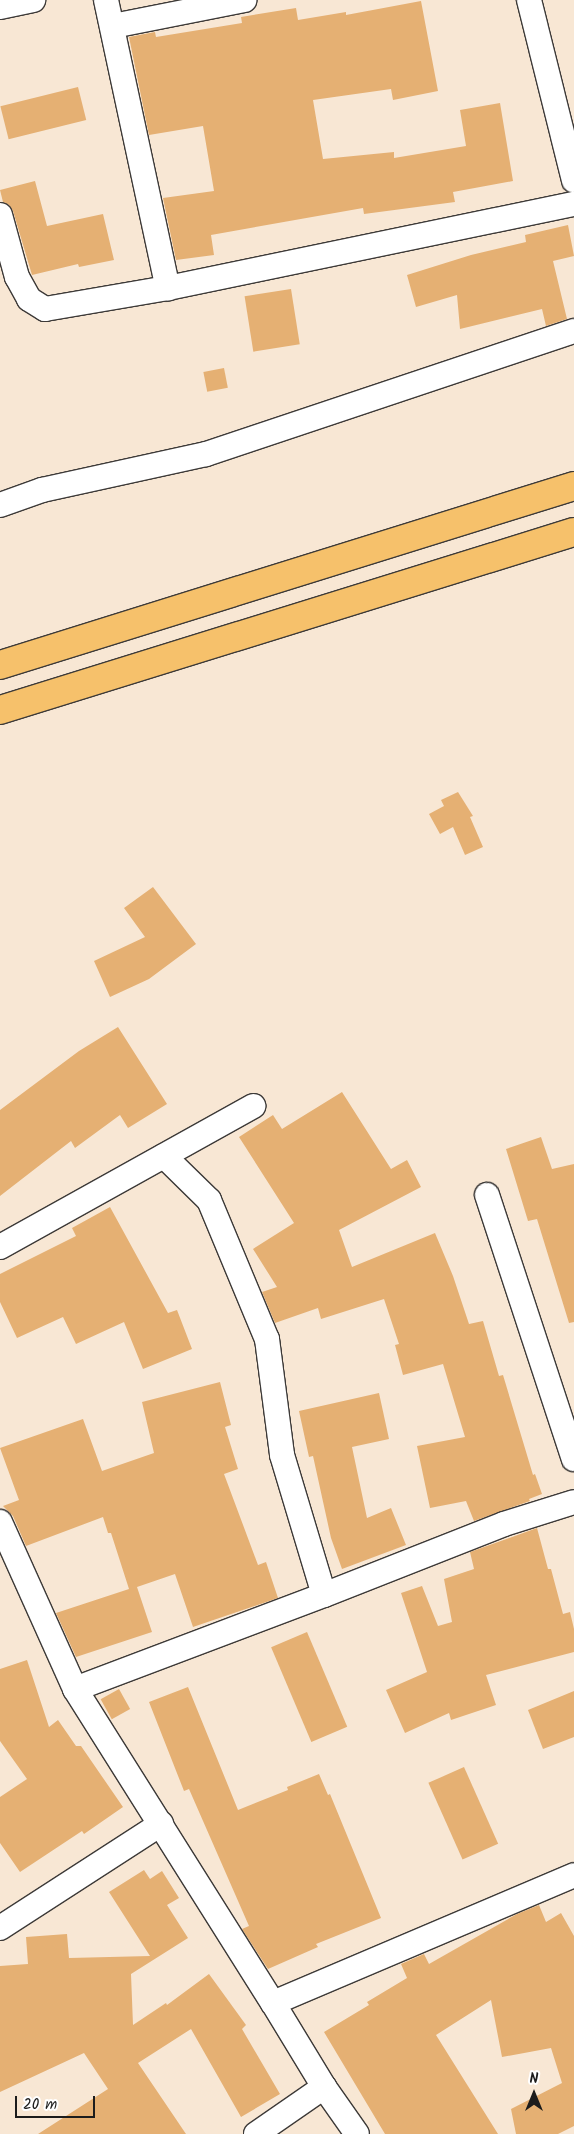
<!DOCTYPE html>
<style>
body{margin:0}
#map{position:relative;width:574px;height:2134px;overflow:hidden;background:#f8e7d4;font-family:Kalam,sans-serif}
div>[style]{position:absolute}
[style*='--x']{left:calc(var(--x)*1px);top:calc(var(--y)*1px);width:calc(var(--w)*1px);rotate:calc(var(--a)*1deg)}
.building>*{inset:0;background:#e5b073;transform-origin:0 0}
.roads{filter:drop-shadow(1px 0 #3d3a38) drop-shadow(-1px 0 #3d3a38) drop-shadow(0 1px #3d3a38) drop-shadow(0 -1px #3d3a38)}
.street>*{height:24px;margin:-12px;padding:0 12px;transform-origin:12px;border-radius:12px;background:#fff}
.highway>*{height:28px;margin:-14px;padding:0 14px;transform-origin:14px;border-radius:14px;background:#f6c16b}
span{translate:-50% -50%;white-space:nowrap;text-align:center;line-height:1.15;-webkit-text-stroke:4px #fff;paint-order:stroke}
.north{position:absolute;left:509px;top:2069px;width:50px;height:50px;-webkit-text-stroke:4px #fff;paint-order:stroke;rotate:0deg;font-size:14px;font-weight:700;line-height:20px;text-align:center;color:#1c1c1c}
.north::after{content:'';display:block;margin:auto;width:18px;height:22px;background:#1c1c1c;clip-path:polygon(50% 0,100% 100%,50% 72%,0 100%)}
.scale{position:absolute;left:15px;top:2096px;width:80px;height:22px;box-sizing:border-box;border:2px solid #1c1c1c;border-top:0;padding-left:6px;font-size:15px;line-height:18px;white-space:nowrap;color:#1c1c1c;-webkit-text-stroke:4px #fff;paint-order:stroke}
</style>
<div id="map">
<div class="building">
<i style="clip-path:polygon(421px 1px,438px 91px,393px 100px,391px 89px,313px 100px,323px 159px,394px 152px,394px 158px,466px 146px,460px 110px,500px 103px,513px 181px,453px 192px,455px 202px,364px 214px,363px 208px,211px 235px,214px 255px,176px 260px,163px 198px,214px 191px,203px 126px,149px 135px,129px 37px,155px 32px,156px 37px,242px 23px,241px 17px,296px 8px,298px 20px,346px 12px,346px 15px)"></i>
<i style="left:78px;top:87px;width:34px;height:80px;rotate:76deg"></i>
<i style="clip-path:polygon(35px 181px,47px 226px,103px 214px,114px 260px,79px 267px,78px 264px,32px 275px,13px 211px,9px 205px,3px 202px,0 190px)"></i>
<i style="clip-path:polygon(568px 225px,574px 256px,553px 261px,567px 319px,546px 326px,542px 309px,460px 329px,457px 295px,416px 307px,407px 275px,471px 255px,526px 242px,525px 235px)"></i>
<i style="left:291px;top:289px;width:56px;height:47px;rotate:81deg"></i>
<i style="left:224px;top:368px;width:20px;height:21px;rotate:79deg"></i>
<i style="clip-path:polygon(458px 792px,473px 816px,470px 817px,483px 847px,465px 855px,453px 827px,440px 834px,429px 814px,444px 806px,441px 800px)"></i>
<i style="clip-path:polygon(153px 887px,196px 944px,149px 979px,110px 997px,94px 961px,145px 937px,124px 908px)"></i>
<i style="clip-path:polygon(118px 1027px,167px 1104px,128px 1128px,120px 1115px,75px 1148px,71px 1141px,0 1196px,0 1110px,79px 1051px)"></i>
<i style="clip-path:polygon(342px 1092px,391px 1169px,407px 1160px,421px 1187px,339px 1230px,352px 1267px,435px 1233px,453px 1276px,469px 1324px,483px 1321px,499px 1376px,503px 1375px,533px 1475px,535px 1474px,542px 1494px,529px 1499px,530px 1501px,474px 1521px,466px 1501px,430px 1508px,417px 1446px,465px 1437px,443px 1364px,403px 1375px,395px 1345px,399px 1344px,384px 1299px,321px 1319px,318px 1308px,275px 1323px,262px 1292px,277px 1287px,253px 1249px,294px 1223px,239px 1137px,273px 1115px,282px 1129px)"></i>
<i style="clip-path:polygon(541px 1137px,552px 1169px,574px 1164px,574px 1322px,569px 1323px,537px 1219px,528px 1221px,506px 1149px)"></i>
<i style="clip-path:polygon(110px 1207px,168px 1313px,177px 1310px,192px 1349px,143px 1369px,124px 1322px,76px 1344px,63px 1317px,17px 1338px,0 1302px,0 1274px,76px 1236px,72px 1228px)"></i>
<i style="clip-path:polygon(220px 1382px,231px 1425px,225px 1427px,238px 1469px,224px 1474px,258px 1565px,266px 1562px,278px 1598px,193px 1627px,175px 1574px,137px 1587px,152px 1632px,76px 1657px,56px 1613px,129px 1589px,111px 1533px,108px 1533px,103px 1517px,26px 1546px,13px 1516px,3px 1506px,19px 1500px,0 1448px,83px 1419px,102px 1471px,154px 1453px,142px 1402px)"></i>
<i style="clip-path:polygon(379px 1393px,389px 1439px,352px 1447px,367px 1518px,391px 1508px,406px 1545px,342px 1569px,331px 1538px,313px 1456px,309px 1457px,299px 1411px)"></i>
<i style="clip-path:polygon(537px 1528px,548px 1569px,551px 1569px,563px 1614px,570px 1612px,574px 1629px,574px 1652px,486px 1675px,496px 1705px,451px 1720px,449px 1713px,405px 1733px,386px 1690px,427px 1672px,401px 1593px,422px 1586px,438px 1626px,452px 1622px,444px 1579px,474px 1569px,470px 1552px)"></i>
<i style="left:307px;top:1632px;width:103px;height:39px;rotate:67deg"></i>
<i style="clip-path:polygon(27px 1660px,49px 1727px,58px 1720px,76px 1746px,81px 1746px,123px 1807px,84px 1834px,82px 1831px,20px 1872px,0 1843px,0 1797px,27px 1779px,0 1741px,0 1669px)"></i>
<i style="clip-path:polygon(188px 1687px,238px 1810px,288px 1790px,287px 1787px,319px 1774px,328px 1795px,330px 1794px,381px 1918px,316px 1944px,318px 1947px,268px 1969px,242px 1929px,249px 1926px,189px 1789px,184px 1791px,149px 1702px)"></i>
<i style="left:119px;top:1689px;width:23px;height:21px;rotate:61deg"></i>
<i style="clip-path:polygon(574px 1691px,574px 1737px,543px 1749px,528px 1710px)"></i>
<i style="left:464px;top:1767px;width:84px;height:39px;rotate:66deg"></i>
<i style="clip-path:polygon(144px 1870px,150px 1879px,162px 1871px,179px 1898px,167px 1905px,188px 1938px,131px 1974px,133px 2025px,166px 2003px,167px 2005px,209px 1974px,246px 2025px,242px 2029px,280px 2094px,241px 2117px,191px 2029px,138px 2063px,186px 2134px,38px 2134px,108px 2089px,84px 2053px,0 2092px,0 1966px,28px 1964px,26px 1937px,67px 1934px,69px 1958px,150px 1956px,109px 1892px)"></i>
<i style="clip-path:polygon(539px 1905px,546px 1922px,561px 1913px,574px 1936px,574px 2126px,558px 2134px,516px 2134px,511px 2109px,562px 2083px,551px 2048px,502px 2057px,491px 2000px,436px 2035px,498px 2134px,385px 2134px,324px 2032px,369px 2005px,367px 2002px,407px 1978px,401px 1964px,424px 1954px,429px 1964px,517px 1914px)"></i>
</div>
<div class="roads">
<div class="street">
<i style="--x:106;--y:0;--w:295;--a:77.9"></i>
<i style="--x:529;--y:0;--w:186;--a:76"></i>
<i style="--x:0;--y:7;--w:34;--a:-12"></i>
<i style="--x:113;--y:26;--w:134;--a:-11.2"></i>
<i style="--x:0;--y:215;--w:64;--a:74.7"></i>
<i style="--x:17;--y:277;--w:25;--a:61"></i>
<i style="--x:29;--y:299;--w:19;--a:32"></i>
<i style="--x:45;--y:309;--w:125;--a:-9.7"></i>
<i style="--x:168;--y:288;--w:415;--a:-11.7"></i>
<i style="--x:0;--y:505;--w:45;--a:-19.7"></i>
<i style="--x:42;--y:490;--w:168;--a:-12.4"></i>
<i style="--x:206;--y:454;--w:388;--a:-18.5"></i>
<i style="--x:164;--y:1156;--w:63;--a:44.4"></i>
<i style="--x:209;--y:1200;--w:151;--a:67.4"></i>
<i style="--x:267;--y:1339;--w:117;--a:82.6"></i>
<i style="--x:282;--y:1455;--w:146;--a:73.3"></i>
<i style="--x:487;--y:1195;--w:278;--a:71.8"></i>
<i style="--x:0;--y:1247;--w:290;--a:-29.1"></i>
<i style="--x:0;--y:1522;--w:183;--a:65.8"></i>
<i style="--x:75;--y:1689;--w:371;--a:57.8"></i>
<i style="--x:273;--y:2003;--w:327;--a:-23"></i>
<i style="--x:75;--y:1689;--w:266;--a:-20.7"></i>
<i style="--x:324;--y:1595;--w:193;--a:-21.5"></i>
<i style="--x:504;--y:1524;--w:73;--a:-17.4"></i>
<i style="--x:0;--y:1928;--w:192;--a:-32.9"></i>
<i style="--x:273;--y:2003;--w:98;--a:58.7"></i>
<i style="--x:324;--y:2087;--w:57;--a:54.9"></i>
<i style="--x:256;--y:2134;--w:83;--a:-34.7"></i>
</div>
<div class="highway">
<i style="--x:0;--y:665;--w:601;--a:-17.32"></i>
<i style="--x:0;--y:710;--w:601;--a:-17.23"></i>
</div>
</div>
<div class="north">N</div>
<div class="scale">20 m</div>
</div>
